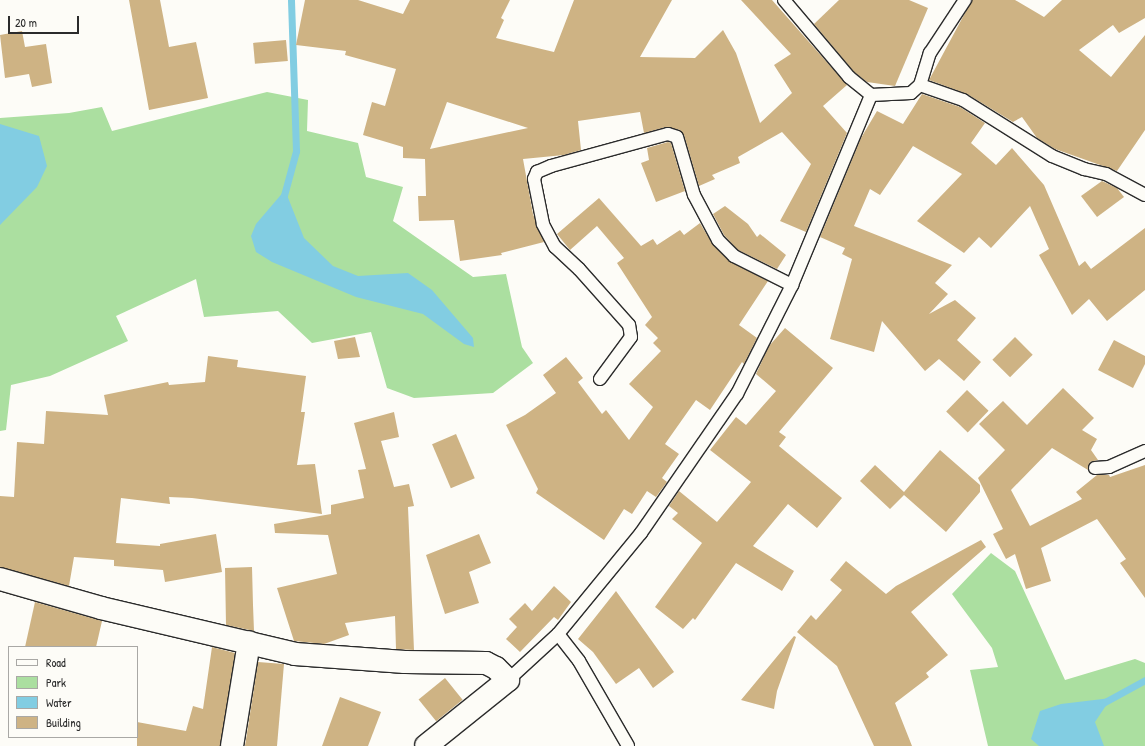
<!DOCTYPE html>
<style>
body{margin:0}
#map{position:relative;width:1145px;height:746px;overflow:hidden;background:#fdfcf7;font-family:"Patrick Hand",sans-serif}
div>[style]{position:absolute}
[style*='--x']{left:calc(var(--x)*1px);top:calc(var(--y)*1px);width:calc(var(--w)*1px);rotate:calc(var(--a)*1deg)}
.green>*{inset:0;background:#abdfa0}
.water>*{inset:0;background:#82cde2}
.stream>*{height:7px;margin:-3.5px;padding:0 3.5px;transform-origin:3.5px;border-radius:3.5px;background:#82cde2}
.building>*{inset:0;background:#ceb384;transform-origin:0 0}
.roads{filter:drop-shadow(1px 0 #2b2b2b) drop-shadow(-1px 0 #2b2b2b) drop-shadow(0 1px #2b2b2b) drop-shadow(0 -1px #2b2b2b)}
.service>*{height:12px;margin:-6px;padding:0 6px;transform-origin:6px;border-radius:6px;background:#fdfcf7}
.minor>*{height:22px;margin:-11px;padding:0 11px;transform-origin:11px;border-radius:11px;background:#fdfcf7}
span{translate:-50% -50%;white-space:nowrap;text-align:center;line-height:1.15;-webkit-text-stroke:4px #fdfcf7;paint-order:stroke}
.legend{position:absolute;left:8px;top:646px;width:130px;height:92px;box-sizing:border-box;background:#fdfcf7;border:1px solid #a9a8a5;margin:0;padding:5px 7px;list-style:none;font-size:12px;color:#2b2b2b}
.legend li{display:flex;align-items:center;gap:8px;height:20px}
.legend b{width:20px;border:1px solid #a9a8a5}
.scale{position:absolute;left:8px;top:16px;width:71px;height:18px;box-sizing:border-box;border:2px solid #2b2b2b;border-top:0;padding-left:5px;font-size:12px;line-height:14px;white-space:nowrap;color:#2b2b2b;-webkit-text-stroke:3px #fdfcf7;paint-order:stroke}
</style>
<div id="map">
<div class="green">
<i style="clip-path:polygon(267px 92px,308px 100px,307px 131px,358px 143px,366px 177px,403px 187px,393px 221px,473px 277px,506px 274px,522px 347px,533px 363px,493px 393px,414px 398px,387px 388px,371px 332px,312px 343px,278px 311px,204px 317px,196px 279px,116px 316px,128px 341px,50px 376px,11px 385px,6px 430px,0 431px,0 118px,69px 113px,102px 107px,112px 131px)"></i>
<i style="clip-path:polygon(991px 553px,1015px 571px,1065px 680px,1135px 659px,1145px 663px,1145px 746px,988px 746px,970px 670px,998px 667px,992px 648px,952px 594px)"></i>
</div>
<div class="water">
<i style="clip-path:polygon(0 124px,39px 136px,47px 166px,37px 187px,0 225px)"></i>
<i style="clip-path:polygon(285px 190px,304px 238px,333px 266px,358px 276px,408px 273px,432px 290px,473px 338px,474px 347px,464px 344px,423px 314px,356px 297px,272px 262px,256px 252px,251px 236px,256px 224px)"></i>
<i style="clip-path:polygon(1111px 698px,1095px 722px,1104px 746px,1039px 746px,1031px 739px,1040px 711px,1061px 704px)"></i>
</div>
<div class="stream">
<i style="--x:283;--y:199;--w:50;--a:-74.8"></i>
<i style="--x:296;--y:151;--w:151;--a:-91.9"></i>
<i style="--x:1103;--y:703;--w:48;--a:-28.7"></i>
</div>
<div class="building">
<i style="clip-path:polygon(129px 0,160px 0,169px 47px,196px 42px,208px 98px,149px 110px)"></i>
<i style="clip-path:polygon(evenodd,305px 0,358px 0,403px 14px,410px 0,510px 0,501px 18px,504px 20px,496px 38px,554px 52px,574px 0,672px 0,640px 57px,695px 58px,723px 30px,736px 53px,760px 123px,792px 93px,774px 65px,791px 54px,741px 0,772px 0,847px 85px,823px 106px,847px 133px,806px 232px,780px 221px,811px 164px,782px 132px,738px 157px,740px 163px,712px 175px,715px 179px,699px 186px,684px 135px,680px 130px,666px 127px,644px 133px,640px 112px,578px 121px,581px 150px,564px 155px,523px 159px,533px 214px,544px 242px,501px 253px,502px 255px,460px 261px,454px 220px,419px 221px,418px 196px,426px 196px,425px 159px,403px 158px,403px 147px,363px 135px,372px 102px,385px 106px,396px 69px,345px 55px,346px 51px,296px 45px,305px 0,447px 102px,528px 128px,430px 149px,447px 102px)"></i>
<i style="clip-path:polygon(839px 0,909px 0,928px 8px,895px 86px,867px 82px,854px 72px,814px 24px)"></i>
<i style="clip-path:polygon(972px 0,1015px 0,1044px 17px,1062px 0,1145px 0,1145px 18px,1119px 33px,1113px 25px,1079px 50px,1111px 77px,1145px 35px,1145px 130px,1117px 171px,1055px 149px,1037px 138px,1022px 117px,1013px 122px,967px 94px,929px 80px)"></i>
<i style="clip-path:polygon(22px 31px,25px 47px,46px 44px,52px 83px,32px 87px,29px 74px,5px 78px,0 35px)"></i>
<i style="left:286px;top:40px;width:21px;height:33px;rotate:85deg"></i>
<i style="clip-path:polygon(922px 94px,960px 107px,985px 123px,971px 143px,996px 165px,1012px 148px,1044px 185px,1079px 266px,1085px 261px,1091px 269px,1145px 228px,1145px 290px,1107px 321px,1089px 299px,1072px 315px,1039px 255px,1049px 249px,1030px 206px,991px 248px,979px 237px,964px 253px,917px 221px,962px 174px,913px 146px,880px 195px,870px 189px,854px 226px,952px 265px,935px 283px,948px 294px,929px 314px,955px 300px,976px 318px,957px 340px,981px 362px,964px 381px,939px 359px,925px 371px,882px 321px,874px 352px,830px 339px,852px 259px,842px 254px,845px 248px,820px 237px,861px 138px,877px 111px,903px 124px)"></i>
<i style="clip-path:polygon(668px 142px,671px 143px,685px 191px,656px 202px,641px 163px,649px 160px,647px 148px)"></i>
<i style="clip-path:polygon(1102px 181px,1117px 188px,1124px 197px,1097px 217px,1081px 196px)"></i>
<i style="clip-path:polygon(599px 198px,641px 246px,653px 239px,657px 245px,680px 230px,684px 235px,700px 223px,713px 245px,729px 261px,768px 281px,739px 325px,757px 338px,744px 364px,742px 362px,710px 410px,696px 400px,665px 444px,679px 454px,662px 478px,667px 482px,656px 497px,647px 491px,632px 514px,624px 509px,604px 540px,536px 493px,538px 489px,506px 425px,525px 415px,556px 393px,543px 375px,566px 357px,583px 378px,578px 382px,602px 414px,606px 410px,629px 440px,653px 407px,629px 384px,661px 351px,653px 343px,658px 338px,645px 325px,652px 317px,617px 263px,624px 258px,597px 226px,570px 250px,557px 234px)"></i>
<i style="clip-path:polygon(725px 206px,748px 224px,757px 237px,760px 234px,786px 255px,777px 269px,738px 250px,724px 235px,713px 214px)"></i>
<i style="clip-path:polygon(785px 328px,833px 368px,779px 432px,786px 437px,779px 446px,842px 498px,817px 528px,788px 504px,753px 546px,794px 571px,782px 591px,736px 563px,695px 620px,693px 618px,683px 629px,655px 607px,702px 543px,672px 519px,678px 513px,669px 506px,679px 491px,717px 522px,751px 482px,710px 450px,736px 417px,746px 425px,776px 391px,756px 374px,769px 346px)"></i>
<i style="clip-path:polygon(355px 337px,360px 357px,338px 359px,334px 341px)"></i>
<i style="left:1015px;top:337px;width:25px;height:32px;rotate:45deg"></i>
<i style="clip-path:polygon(1114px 340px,1145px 356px,1145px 364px,1133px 388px,1098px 370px)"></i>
<i style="clip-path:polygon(208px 356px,238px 360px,237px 367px,306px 376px,301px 412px,305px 412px,297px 465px,315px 464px,322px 514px,192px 498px,169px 497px,170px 504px,121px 498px,116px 543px,160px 546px,160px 544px,216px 534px,222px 572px,165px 582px,163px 570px,114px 566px,114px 560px,74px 557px,69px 586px,0 567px,0 496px,14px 497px,17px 442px,44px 444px,46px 411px,108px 415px,104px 395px,168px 382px,169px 385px,205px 382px)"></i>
<i style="clip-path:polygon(1063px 388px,1094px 418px,1082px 430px,1097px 439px,1091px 450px,1098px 460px,1090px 462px,1088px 470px,1052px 448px,1011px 490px,1030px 526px,1082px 499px,1076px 492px,1097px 475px,1109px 475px,1110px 477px,1145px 465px,1145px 598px,1120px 563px,1126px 559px,1097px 519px,1041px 548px,1051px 581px,1026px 589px,1015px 554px,1006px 559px,993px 534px,1003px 529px,978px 478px,1005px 450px,979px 424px,1003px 401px,1027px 425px)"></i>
<i style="left:967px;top:390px;width:30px;height:30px;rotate:44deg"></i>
<i style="clip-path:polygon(394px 412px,399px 437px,381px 441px,394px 487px,409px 484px,414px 506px,408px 507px,414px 650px,396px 649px,395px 616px,345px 623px,349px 635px,324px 644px,294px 641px,277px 588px,337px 574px,328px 535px,275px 533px,274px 524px,331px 514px,331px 505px,364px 498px,358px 470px,366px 469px,354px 423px)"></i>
<i style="left:456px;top:434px;width:48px;height:26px;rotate:67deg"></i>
<i style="clip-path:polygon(940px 450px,980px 485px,980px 492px,946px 532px,904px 495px,890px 509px,860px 481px,875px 465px,904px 492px)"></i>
<i style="clip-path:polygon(479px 534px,491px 563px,469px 572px,479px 603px,445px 614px,426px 555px)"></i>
<i style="clip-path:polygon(981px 540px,986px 547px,911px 612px,948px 655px,926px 673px,929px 677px,895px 703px,912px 746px,874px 746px,837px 666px,797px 632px,811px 615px,816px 620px,842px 590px,830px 580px,846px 561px,886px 594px,896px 586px)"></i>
<i style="clip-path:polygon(252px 567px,253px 605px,254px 631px,226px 625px,225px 568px)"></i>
<i style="clip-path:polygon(554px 586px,571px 602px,558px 620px,554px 617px,520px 652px,506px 639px,517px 627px,509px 619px,525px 603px,532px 611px)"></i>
<i style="clip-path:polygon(616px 591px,674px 672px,653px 688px,639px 668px,616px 684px,593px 652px,578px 639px)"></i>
<i style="clip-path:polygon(35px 602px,102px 621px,96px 647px,25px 647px)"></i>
<i style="clip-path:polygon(794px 636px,796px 637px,777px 691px,774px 709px,741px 700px)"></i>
<i style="clip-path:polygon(212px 647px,235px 653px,220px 746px,137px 746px,137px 722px,186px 731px,193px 706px,203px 709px)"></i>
<i style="clip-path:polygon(258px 662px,284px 664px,277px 746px,245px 746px)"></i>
<i style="left:445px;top:678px;width:28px;height:34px;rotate:51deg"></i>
<i style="clip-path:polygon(340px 697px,381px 712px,368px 746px,322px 746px)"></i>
</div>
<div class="roads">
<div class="service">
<i style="--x:784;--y:0;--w:101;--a:49.8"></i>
<i style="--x:849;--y:77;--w:28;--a:39"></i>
<i style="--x:920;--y:85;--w:46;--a:19.2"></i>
<i style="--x:963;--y:100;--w:105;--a:32.2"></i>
<i style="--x:1052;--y:156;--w:35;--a:22"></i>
<i style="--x:1084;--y:169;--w:23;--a:13"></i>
<i style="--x:1106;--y:174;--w:44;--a:28.3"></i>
<i style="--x:600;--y:379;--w:52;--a:-53.6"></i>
<i style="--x:631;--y:337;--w:12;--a:-99"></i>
<i style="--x:629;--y:325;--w:75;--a:-131.8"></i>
<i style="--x:579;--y:269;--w:33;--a:-137"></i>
<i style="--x:555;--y:247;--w:26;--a:-118"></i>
<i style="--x:543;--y:224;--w:46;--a:-101.3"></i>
<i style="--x:534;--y:179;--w:8;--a:-67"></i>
<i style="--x:537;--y:172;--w:15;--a:-23"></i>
<i style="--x:551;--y:166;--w:121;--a:-15.3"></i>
<i style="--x:668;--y:134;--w:9;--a:18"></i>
<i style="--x:677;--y:137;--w:60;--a:73.7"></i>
<i style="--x:694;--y:195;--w:51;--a:61.9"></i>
<i style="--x:718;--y:240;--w:23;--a:45"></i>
<i style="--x:734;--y:256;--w:65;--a:26.6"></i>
<i style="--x:1095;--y:468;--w:14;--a:-4"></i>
<i style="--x:1109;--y:467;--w:39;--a:-24"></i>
<i style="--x:558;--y:634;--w:34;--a:52"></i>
<i style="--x:579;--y:661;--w:98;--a:60"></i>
<i style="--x:508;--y:680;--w:68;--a:-42.6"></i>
<i style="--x:558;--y:634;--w:131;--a:-50.6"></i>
<i style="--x:641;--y:533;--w:169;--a:-55.4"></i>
<i style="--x:737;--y:394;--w:122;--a:-63.2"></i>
<i style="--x:792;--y:285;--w:206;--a:-67.4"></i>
<i style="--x:871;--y:95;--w:40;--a:-2.9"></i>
<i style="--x:911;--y:93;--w:12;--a:-42"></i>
<i style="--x:920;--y:85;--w:34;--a:-73"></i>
<i style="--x:930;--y:53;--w:64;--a:-56.6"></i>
</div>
<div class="minor">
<i style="--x:0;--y:579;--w:105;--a:16"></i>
<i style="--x:101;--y:608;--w:199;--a:13.3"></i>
<i style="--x:295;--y:654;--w:110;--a:4.2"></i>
<i style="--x:405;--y:662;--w:81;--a:0.7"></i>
<i style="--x:486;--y:663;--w:11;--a:27"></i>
<i style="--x:496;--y:668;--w:17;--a:45"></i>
<i style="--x:508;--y:680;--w:105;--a:141.2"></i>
<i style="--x:232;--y:746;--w:105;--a:-80.7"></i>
</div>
</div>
<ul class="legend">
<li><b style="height:5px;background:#fdfcf7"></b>Road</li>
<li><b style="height:11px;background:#abdfa0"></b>Park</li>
<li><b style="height:11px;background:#82cde2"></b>Water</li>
<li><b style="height:11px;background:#ceb384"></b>Building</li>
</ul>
<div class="scale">20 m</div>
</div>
